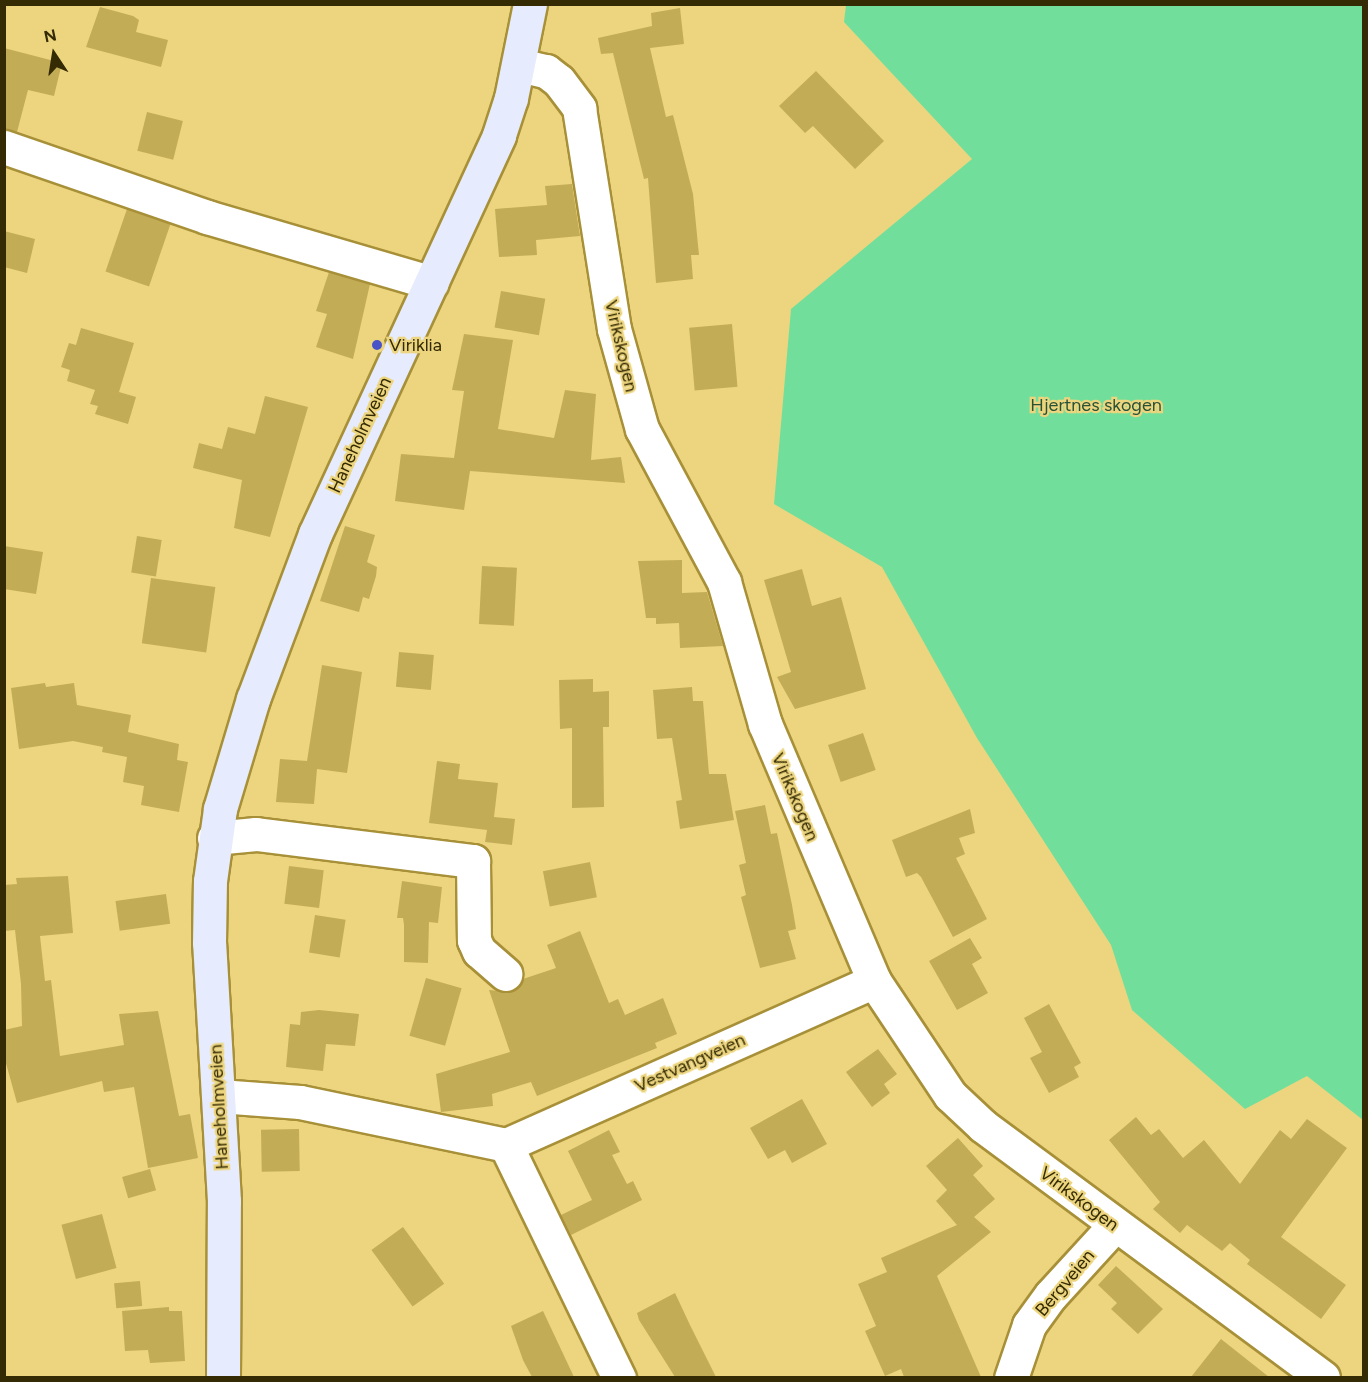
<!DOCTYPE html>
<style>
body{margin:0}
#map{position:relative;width:1368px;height:1382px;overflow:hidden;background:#ecd57e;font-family:Figtree,sans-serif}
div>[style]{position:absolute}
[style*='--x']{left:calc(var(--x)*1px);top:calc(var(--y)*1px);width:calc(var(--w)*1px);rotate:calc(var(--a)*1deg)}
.green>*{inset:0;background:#71df9b}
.building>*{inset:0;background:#c3ac56;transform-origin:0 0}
.roads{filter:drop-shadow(2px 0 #a79038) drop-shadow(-2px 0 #a79038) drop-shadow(0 2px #a79038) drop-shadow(0 -2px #a79038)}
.minor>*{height:33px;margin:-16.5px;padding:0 16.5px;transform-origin:16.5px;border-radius:16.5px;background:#fff}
.secondary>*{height:33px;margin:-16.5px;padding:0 16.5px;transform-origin:16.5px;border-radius:16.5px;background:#e6ebfd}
.dots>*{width:16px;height:16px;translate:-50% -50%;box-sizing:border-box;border:3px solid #ecd57e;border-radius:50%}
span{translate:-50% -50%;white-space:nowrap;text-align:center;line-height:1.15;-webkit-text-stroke:4.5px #ecd57e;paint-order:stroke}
.poi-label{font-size:18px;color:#342a04}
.left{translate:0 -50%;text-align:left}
.street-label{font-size:18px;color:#342a04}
.park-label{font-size:18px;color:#265337}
.frame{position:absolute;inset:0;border:6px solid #342a04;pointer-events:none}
.north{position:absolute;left:24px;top:24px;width:60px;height:60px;-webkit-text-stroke:4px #ecd57e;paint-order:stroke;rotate:348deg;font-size:16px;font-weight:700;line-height:24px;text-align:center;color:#342a04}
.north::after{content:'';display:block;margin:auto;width:21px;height:27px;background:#342a04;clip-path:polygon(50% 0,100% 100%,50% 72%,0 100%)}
</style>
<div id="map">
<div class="green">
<i style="clip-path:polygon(846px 5px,1363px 5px,1363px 1120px,1307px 1076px,1245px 1109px,1132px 1010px,1111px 945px,977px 738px,882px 567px,774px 504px,791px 309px,972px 159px,844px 22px)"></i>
</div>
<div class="building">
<i style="clip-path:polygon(100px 7px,133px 16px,139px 20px,136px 32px,168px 40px,161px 67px,86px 47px)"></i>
<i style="clip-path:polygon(680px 8px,684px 44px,650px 48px,666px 117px,673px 115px,693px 194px,699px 255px,691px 255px,693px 279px,656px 283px,648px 178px,644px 179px,613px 53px,601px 54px,598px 38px,652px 26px,651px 13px)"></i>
<i style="clip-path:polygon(4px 48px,62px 63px,54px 96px,28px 90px,17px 132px,4px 129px)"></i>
<i style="clip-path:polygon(816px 71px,884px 141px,855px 169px,813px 126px,805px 133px,779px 106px)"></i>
<i style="left:147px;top:112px;width:37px;height:40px;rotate:14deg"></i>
<i style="clip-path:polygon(572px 184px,580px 236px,536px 240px,537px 255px,499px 257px,495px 209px,547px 205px,545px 186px)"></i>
<i style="left:127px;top:209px;width:46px;height:66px;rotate:19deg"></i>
<i style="clip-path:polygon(4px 231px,35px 239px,27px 273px,4px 267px)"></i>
<i style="clip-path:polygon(329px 272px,370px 284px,353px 359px,316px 347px,327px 314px,316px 311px)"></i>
<i style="left:501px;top:291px;width:45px;height:37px;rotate:10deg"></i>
<i style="left:732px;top:324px;width:63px;height:43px;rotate:85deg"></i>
<i style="clip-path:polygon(81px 328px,134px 343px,119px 392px,136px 397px,128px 424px,95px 414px,98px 406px,90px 404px,95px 390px,67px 381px,70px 370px,61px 367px,69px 343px,76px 345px)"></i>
<i style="clip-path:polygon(464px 334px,513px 340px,498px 429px,554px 438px,565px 390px,596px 394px,591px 460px,621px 457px,625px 483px,470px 471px,464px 510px,395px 501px,401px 454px,454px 458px,464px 391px,452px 390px)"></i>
<i style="clip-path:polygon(265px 396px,308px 407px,270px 537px,234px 528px,242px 480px,193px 468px,199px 443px,222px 449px,228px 427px,255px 434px)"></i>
<i style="clip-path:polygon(345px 526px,375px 535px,367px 562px,377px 567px,376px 576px,369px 599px,363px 597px,359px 612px,320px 601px)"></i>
<i style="left:137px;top:536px;width:25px;height:37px;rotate:9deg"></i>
<i style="clip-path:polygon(4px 546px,43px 552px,36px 594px,4px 589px)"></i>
<i style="clip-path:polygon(682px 560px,682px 593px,707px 592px,723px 646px,680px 648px,679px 623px,656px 624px,656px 618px,646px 618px,638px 561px)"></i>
<i style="left:482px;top:566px;width:35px;height:58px;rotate:3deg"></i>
<i style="clip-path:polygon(802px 569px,812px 606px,841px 597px,866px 689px,795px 709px,777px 677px,791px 672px,764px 580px)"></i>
<i style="left:151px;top:578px;width:65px;height:66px;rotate:8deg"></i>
<i style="left:399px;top:652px;width:35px;height:35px;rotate:5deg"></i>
<i style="clip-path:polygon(322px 665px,362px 672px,347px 773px,317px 769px,314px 804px,276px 802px,280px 759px,307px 761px)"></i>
<i style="clip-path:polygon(593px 679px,593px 692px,609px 691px,609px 727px,603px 727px,604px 807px,572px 808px,572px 728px,560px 729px,559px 680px)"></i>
<i style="clip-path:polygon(45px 683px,46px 687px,74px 683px,77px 705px,131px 715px,128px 732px,179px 744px,177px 760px,188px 762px,179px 812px,141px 805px,144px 786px,123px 782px,127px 757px,102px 752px,103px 747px,73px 741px,19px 749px,11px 688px)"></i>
<i style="clip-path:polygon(692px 687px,693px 701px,703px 701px,709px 774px,726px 774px,734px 820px,680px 829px,676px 801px,682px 800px,672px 738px,657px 739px,653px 690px)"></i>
<i style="left:863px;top:733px;width:39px;height:37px;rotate:71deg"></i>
<i style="clip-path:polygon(437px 761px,460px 764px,458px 779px,498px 783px,494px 817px,515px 819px,512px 845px,485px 842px,487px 830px,429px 823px)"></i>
<i style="clip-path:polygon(765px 805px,771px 834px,777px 833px,792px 905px,796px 929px,788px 931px,796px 959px,760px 968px,741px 897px,746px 895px,739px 865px,746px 863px,735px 811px)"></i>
<i style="clip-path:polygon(970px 809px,975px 833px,959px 838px,965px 854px,956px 858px,987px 919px,953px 937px,921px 877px,917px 873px,906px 877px,892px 840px)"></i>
<i style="left:590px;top:862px;width:36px;height:48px;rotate:79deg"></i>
<i style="left:289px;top:866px;width:35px;height:38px;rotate:7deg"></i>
<i style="clip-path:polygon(68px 876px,73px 933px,40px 936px,45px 981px,51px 980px,60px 1056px,124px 1045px,119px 1014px,158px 1011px,179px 1116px,190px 1114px,198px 1158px,148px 1168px,134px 1087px,104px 1092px,102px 1081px,17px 1103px,4px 1056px,4px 1030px,22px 1026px,21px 984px,15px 930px,4px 931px,4px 885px,17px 884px,16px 878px)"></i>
<i style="clip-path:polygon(402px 881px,442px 887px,438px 923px,429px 922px,428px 963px,404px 962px,404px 925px,403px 918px,397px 918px)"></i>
<i style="left:166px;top:894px;width:30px;height:51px;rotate:82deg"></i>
<i style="left:315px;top:915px;width:31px;height:38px;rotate:9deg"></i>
<i style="clip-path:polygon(580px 931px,609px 1003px,618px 999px,625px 1015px,663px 998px,677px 1034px,655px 1043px,657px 1048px,537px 1096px,531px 1082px,492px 1094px,493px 1106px,441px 1112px,436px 1074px,510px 1052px,489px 990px,511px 992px,523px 979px,556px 968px,547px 945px)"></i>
<i style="clip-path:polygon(970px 938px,982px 958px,972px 964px,988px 993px,957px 1010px,929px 961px)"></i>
<i style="left:426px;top:978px;width:37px;height:60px;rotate:16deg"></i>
<i style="clip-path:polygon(1049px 1004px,1081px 1063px,1074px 1067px,1079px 1077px,1049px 1093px,1030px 1058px,1042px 1052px,1024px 1018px)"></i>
<i style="clip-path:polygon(319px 1010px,359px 1014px,355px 1046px,326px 1044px,323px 1071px,286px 1067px,290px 1024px,300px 1025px,301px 1012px)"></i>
<i style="clip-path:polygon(878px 1049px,897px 1074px,884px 1084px,890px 1093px,872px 1107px,846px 1072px)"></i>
<i style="clip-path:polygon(802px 1099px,827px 1144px,792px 1163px,785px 1150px,768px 1159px,750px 1128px)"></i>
<i style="clip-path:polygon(1136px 1117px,1151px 1135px,1159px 1129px,1183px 1158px,1204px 1140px,1240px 1184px,1280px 1130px,1291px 1139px,1307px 1119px,1347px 1148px,1281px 1237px,1346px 1285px,1321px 1319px,1247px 1264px,1250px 1260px,1230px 1243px,1222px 1251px,1187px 1225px,1180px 1233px,1153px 1209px,1160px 1202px,1109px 1140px)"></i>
<i style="left:299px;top:1129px;width:42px;height:38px;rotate:89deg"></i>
<i style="clip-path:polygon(609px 1130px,620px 1152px,612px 1155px,627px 1184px,633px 1181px,642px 1200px,571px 1235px,561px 1215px,592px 1200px,568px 1151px)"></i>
<i style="clip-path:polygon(958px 1138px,983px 1166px,973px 1175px,995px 1199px,974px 1217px,991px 1232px,937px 1276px,981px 1377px,904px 1377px,901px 1369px,885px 1376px,865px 1331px,876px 1326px,858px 1284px,887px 1272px,881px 1258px,957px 1225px,936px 1201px,947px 1190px,926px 1166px)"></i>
<i style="left:150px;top:1169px;width:22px;height:29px;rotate:74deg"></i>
<i style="left:102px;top:1214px;width:56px;height:42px;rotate:75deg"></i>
<i style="left:403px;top:1227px;width:70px;height:39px;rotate:54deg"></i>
<i style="clip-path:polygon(1116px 1266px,1163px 1309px,1138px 1334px,1111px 1309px,1117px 1303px,1098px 1285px)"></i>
<i style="left:140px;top:1281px;width:25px;height:26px;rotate:85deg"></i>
<i style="clip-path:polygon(675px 1293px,690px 1325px,716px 1377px,675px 1377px,639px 1320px,637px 1313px)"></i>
<i style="clip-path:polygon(169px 1307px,169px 1311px,182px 1311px,185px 1361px,150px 1363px,148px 1350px,125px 1351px,122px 1311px)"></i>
<i style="clip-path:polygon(543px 1311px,574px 1377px,532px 1377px,523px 1360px,511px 1326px)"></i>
<i style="clip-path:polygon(1221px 1339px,1269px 1377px,1191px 1377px)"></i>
</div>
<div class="roads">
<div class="minor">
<i style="--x:519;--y:65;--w:28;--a:13"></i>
<i style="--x:546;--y:71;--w:16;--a:38"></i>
<i style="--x:559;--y:81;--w:34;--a:53"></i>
<i style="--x:579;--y:108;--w:224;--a:81"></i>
<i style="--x:614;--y:329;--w:104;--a:74.4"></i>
<i style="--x:642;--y:429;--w:174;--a:61.8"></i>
<i style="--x:724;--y:582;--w:148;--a:73.9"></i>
<i style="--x:765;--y:724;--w:279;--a:67"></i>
<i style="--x:874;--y:981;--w:137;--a:56.3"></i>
<i style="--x:950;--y:1095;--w:45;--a:43.2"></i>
<i style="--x:983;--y:1126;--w:423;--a:36.5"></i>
<i style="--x:4;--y:147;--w:215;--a:19"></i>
<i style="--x:207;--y:217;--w:234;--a:16.3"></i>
<i style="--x:214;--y:838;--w:42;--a:-5.4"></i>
<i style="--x:256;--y:834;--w:219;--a:7.1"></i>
<i style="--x:473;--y:861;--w:79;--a:89.3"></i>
<i style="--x:474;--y:940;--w:12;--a:66"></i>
<i style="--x:479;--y:951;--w:35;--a:41"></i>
<i style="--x:219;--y:1096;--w:81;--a:4.2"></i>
<i style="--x:300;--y:1102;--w:210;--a:11.8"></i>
<i style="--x:619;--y:1378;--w:259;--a:-115.9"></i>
<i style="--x:506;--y:1145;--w:403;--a:-24"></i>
<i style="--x:1011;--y:1378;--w:56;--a:-71.2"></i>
<i style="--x:1029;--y:1325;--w:37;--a:-54"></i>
<i style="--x:1051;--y:1295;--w:93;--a:-47.6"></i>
</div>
<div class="secondary">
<i style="--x:223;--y:1378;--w:177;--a:-89.7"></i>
<i style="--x:224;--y:1201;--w:258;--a:-93.3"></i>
<i style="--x:209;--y:943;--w:62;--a:-89.1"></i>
<i style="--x:210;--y:881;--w:73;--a:-82.1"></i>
<i style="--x:220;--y:809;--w:115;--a:-73.3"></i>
<i style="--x:253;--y:699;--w:176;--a:-69.4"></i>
<i style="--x:315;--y:534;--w:439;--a:-65.2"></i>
<i style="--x:499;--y:135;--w:39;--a:-72"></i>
<i style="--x:511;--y:98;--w:96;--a:-78.6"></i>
</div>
</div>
<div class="dots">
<i style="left:377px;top:345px;background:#4952c7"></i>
</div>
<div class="poi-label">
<span class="left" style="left:389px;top:345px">Viriklia</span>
</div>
<div class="street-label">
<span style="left:621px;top:346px;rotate:77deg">Virikskogen</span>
<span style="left:360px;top:435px;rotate:-65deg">Haneholmveien</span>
<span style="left:795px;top:797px;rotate:67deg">Virikskogen</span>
<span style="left:690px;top:1063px;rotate:-24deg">Vestvangveien</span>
<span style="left:219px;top:1107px;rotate:-93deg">Haneholmveien</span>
<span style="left:1079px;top:1199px;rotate:37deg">Virikskogen</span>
<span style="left:1065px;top:1283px;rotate:-50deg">Bergveien</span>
</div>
<div class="park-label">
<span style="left:1096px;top:405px">Hjertnes skogen</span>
</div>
<div class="frame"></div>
<div class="north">N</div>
</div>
